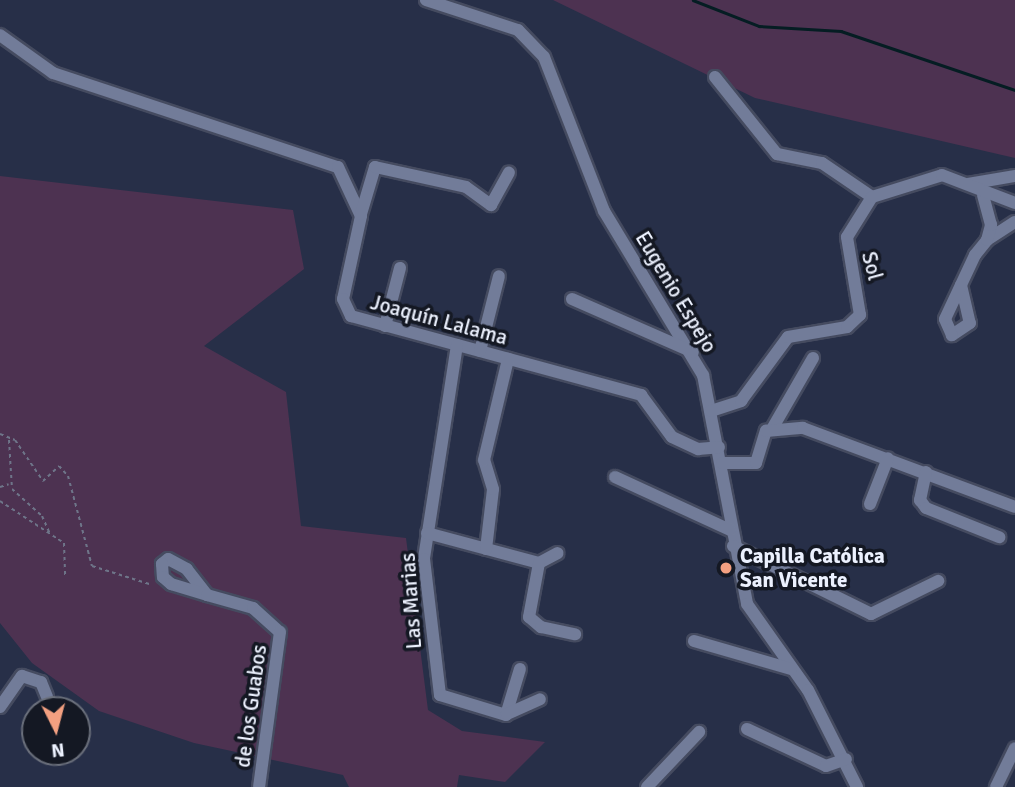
<!DOCTYPE html>
<meta charset="utf-8">
<style>
body{margin:0}
#map{position:relative;width:1015px;height:787px;overflow:hidden;background:#272f48;font-family:Signika,sans-serif}
div>[style]{position:absolute}
[style*='--x']{left:calc(var(--x)*1px);top:calc(var(--y)*1px);width:calc(var(--w)*1px);rotate:calc(var(--a)*1deg)}
.green>*{inset:0;background:#4d3251}
.stream>*{height:2.5px;margin:-1.25px;padding:0 1.25px;transform-origin:1.25px;border-radius:1.25px;background:#051d23}
.path>*{height:2px;margin-top:-1px;transform-origin:0;background:repeating-linear-gradient(90deg,#6e7589 0 3.5px,transparent 0 7px)}
.roads{filter:drop-shadow(2px 0 #454b60) drop-shadow(-2px 0 #454b60) drop-shadow(0 2px #454b60) drop-shadow(0 -2px #454b60)}
.minor>*{height:12px;margin:-6px;padding:0 6px;transform-origin:6px;border-radius:6px;background:#727c99}
.dots>*{width:19px;height:19px;translate:-50% -50%;box-sizing:border-box;border:4px solid #141823;border-radius:50%}
span{translate:-50% -50%;white-space:nowrap;text-align:center;line-height:1.15;-webkit-text-stroke:7px #141823;paint-order:stroke}
.street-label{font-size:21px;color:#ecf1fe}
.poi-label{font-size:21px;color:#ecf1fe;font-weight:700}
.left{translate:0 -50%;text-align:left}
.north{position:absolute;left:21px;top:696px;width:70px;height:70px;box-sizing:border-box;background:#141823;border:2px solid #6a6f7b;border-radius:50%;rotate:174deg;font-size:19px;font-weight:700;line-height:28px;text-align:center;color:#ecf1fe}
.north::after{content:'';display:block;margin:auto;width:24px;height:32px;background:#f3a081;clip-path:polygon(50% 0,100% 100%,50% 72%,0 100%)}
</style>
<div id="map">
<div class="green">
<i style="clip-path:polygon(553px 0,1015px 0,1015px 158px,755px 98px)"></i>
<i style="clip-path:polygon(0 176px,293px 210px,304px 269px,204px 346px,286px 392px,301px 526px,406px 538px,428px 710px,462px 731px,545px 742px,505px 782px,459px 775px,457px 787px,349px 787px,343px 775px,194px 743px,99px 711px,32px 663px,0 623px)"></i>
</div>
<div class="stream">
<i style="--x:693;--y:0;--w:71;--a:21.5"></i>
<i style="--x:759;--y:26;--w:82;--a:3.5"></i>
<i style="--x:841;--y:31;--w:184;--a:18.7"></i>
</div>
<div class="path">
<i style="--x:0;--y:434;--w:16;--a:22"></i>
<i style="--x:15;--y:440;--w:50;--a:55.7"></i>
<i style="--x:43;--y:481;--w:22;--a:-43"></i>
<i style="--x:59;--y:466;--w:13;--a:48"></i>
<i style="--x:68;--y:476;--w:93;--a:75.1"></i>
<i style="--x:92;--y:566;--w:60;--a:17.5"></i>
<i style="--x:9;--y:440;--w:49;--a:86.5"></i>
<i style="--x:12;--y:489;--w:40;--a:42"></i>
<i style="--x:42;--y:516;--w:20;--a:66"></i>
<i style="--x:0;--y:487;--w:9;--a:-18"></i>
<i style="--x:0;--y:501;--w:77;--a:33.3"></i>
<i style="--x:64;--y:543;--w:32;--a:88"></i>
</div>
<div class="roads">
<div class="minor">
<i style="--x:426;--y:0;--w:97;--a:18.1"></i>
<i style="--x:518;--y:30;--w:37;--a:46"></i>
<i style="--x:544;--y:57;--w:165;--a:68.7"></i>
<i style="--x:604;--y:211;--w:192;--a:58.9"></i>
<i style="--x:703;--y:375;--w:233;--a:79.1"></i>
<i style="--x:747;--y:604;--w:105;--a:54.7"></i>
<i style="--x:808;--y:690;--w:109;--a:63.2"></i>
<i style="--x:0;--y:35;--w:65;--a:35.6"></i>
<i style="--x:53;--y:73;--w:300;--a:18.3"></i>
<i style="--x:338;--y:167;--w:54;--a:64.9"></i>
<i style="--x:361;--y:216;--w:85;--a:102.2"></i>
<i style="--x:343;--y:299;--w:19;--a:65"></i>
<i style="--x:351;--y:316;--w:301;--a:15.2"></i>
<i style="--x:641;--y:395;--w:52;--a:53.6"></i>
<i style="--x:672;--y:437;--w:29;--a:25"></i>
<i style="--x:698;--y:449;--w:21;--a:-5"></i>
<i style="--x:715;--y:77;--w:99;--a:51.2"></i>
<i style="--x:777;--y:154;--w:46;--a:11.3"></i>
<i style="--x:822;--y:163;--w:60;--a:34.2"></i>
<i style="--x:968;--y:184;--w:48;--a:-9.7"></i>
<i style="--x:361;--y:214;--w:49;--a:-73.4"></i>
<i style="--x:375;--y:167;--w:93;--a:12.4"></i>
<i style="--x:466;--y:187;--w:31;--a:36"></i>
<i style="--x:491;--y:205;--w:37;--a:-61"></i>
<i style="--x:987;--y:240;--w:33;--a:-33"></i>
<i style="--x:961;--y:285;--w:39;--a:77"></i>
<i style="--x:970;--y:323;--w:22;--a:146"></i>
<i style="--x:952;--y:335;--w:17;--a:-114"></i>
<i style="--x:945;--y:319;--w:71;--a:-64.9"></i>
<i style="--x:975;--y:255;--w:19;--a:-51"></i>
<i style="--x:987;--y:240;--w:16;--a:-75"></i>
<i style="--x:991;--y:225;--w:31;--a:-105"></i>
<i style="--x:572;--y:299;--w:132;--a:23.7"></i>
<i style="--x:385;--y:326;--w:60;--a:-75.5"></i>
<i style="--x:457;--y:345;--w:217;--a:98.8"></i>
<i style="--x:424;--y:559;--w:137;--a:83.3"></i>
<i style="--x:440;--y:695;--w:69;--a:16.9"></i>
<i style="--x:506;--y:715;--w:48;--a:-73.1"></i>
<i style="--x:480;--y:351;--w:77;--a:-75.8"></i>
<i style="--x:711;--y:411;--w:32;--a:-18"></i>
<i style="--x:741;--y:401;--w:79;--a:-53.7"></i>
<i style="--x:788;--y:337;--w:60;--a:-9.6"></i>
<i style="--x:847;--y:327;--w:18;--a:-43"></i>
<i style="--x:860;--y:315;--w:79;--a:-99.5"></i>
<i style="--x:847;--y:237;--w:47;--a:-58"></i>
<i style="--x:872;--y:197;--w:73;--a:-17.4"></i>
<i style="--x:942;--y:175;--w:78;--a:21"></i>
<i style="--x:772;--y:429;--w:82;--a:-60"></i>
<i style="--x:722;--y:463;--w:34;--a:0"></i>
<i style="--x:756;--y:463;--w:34;--a:-73"></i>
<i style="--x:766;--y:431;--w:37;--a:-5"></i>
<i style="--x:803;--y:428;--w:226;--a:20.4"></i>
<i style="--x:926;--y:472;--w:29;--a:102"></i>
<i style="--x:920;--y:500;--w:10;--a:53"></i>
<i style="--x:926;--y:508;--w:79;--a:21.7"></i>
<i style="--x:615;--y:477;--w:127;--a:24.7"></i>
<i style="--x:870;--y:504;--w:49;--a:-68.6"></i>
<i style="--x:427;--y:533;--w:116;--a:15"></i>
<i style="--x:539;--y:563;--w:21;--a:-28"></i>
<i style="--x:733;--y:546;--w:154;--a:26.2"></i>
<i style="--x:871;--y:614;--w:75;--a:-26.2"></i>
<i style="--x:486;--y:549;--w:60;--a:-83.3"></i>
<i style="--x:493;--y:489;--w:30;--a:-107"></i>
<i style="--x:484;--y:460;--w:104;--a:-76.6"></i>
<i style="--x:539;--y:563;--w:55;--a:100.5"></i>
<i style="--x:529;--y:617;--w:16;--a:40"></i>
<i style="--x:541;--y:627;--w:35;--a:12"></i>
<i style="--x:207;--y:595;--w:33;--a:-128"></i>
<i style="--x:187;--y:569;--w:21;--a:-152"></i>
<i style="--x:168;--y:559;--w:8;--a:140"></i>
<i style="--x:162;--y:564;--w:13;--a:86"></i>
<i style="--x:163;--y:577;--w:11;--a:41"></i>
<i style="--x:171;--y:584;--w:38;--a:17"></i>
<i style="--x:207;--y:595;--w:48;--a:15.8"></i>
<i style="--x:253;--y:608;--w:36;--a:42"></i>
<i style="--x:280;--y:632;--w:156;--a:97.7"></i>
<i style="--x:694;--y:641;--w:101;--a:16.1"></i>
<i style="--x:0;--y:707;--w:38;--a:-55"></i>
<i style="--x:22;--y:676;--w:20;--a:18"></i>
<i style="--x:41;--y:682;--w:16;--a:68"></i>
<i style="--x:507;--y:714;--w:36;--a:-24"></i>
<i style="--x:747;--y:729;--w:87;--a:25.1"></i>
<i style="--x:826;--y:766;--w:21;--a:-19"></i>
<i style="--x:647;--y:787;--w:76;--a:-46.6"></i>
<i style="--x:996;--y:787;--w:43;--a:-64"></i>
</div>
</div>
<div class="dots">
<i style="left:726px;top:568px;background:#f3a081"></i>
</div>
<div class="street-label">
<span style="left:872px;top:266px;rotate:75deg">Sol</span>
<span style="left:676px;top:292px;rotate:59deg">Eugenio Espejo</span>
<span style="left:439px;top:320px;rotate:15deg">Joaquín Lalama</span>
<span style="left:411px;top:601px;rotate:-94deg">Las Marias</span>
<span style="left:251px;top:706px;rotate:-82deg">de los Guabos</span>
</div>
<div class="poi-label">
<span class="left" style="left:740px;top:568px">Capilla Católica<br>San Vicente</span>
</div>
<div class="north">N</div>
</div>
